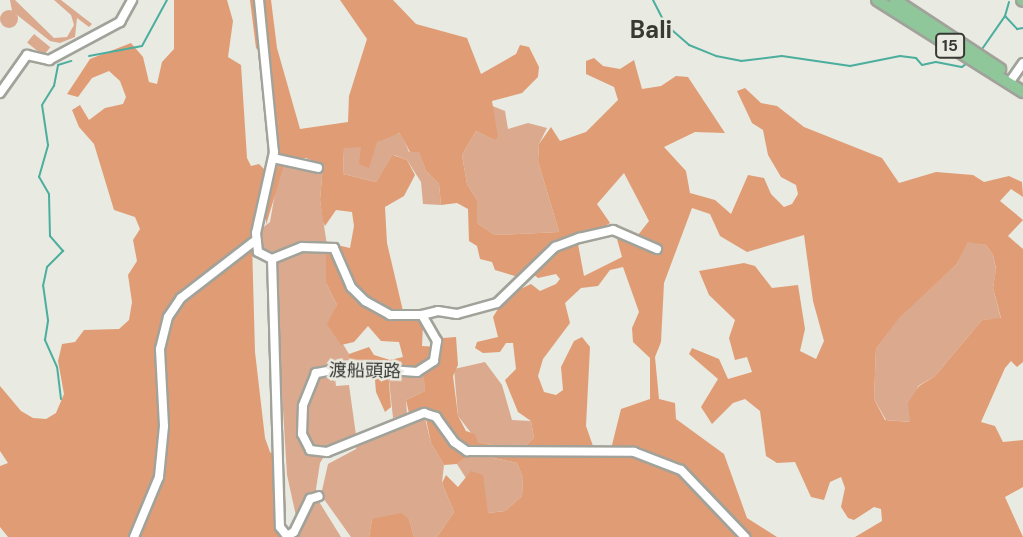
<!DOCTYPE html>
<meta charset="utf-8">
<style>
body{margin:0}
#map{position:relative;width:1023px;height:537px;overflow:hidden;background:#e9eae1;font-family:"DM Sans","Noto Sans TC",sans-serif}
div>[style]{position:absolute}
[style*='--x']{left:calc(var(--x)*1px);top:calc(var(--y)*1px);width:calc(var(--w)*1px);rotate:calc(var(--a)*1deg)}
.green>*{inset:0;background:#dbaa8e;transform-origin:0 0}
.round{border-radius:50%}
.forest>*{inset:0;background:#e09c75}
.stream>*{height:2px;margin:-1px;padding:0 1px;transform-origin:1px;border-radius:1px;background:#4bae9e}
.roads{filter:drop-shadow(2px 0 #a1a29a) drop-shadow(-2px 0 #a1a29a) drop-shadow(0 2px #a1a29a) drop-shadow(0 -2px #a1a29a)}
.minor>*{height:8px;margin:-4px;padding:0 4px;transform-origin:4px;border-radius:4px;background:#fff}
.major>*{height:10px;margin:-5px;padding:0 5px;transform-origin:5px;border-radius:5px;background:#8fc79b}
span{translate:-50% -50%;white-space:nowrap;text-align:center;line-height:1.15;-webkit-text-stroke:5px #e9eae1;paint-order:stroke}
.shield-label span{padding:2px 5px;background:#e9eae1;border:2px solid;border-radius:5px;-webkit-text-stroke-width:0}
.shield-label{font-size:16px;color:#373734;font-weight:700}
.street-label{font-size:18px;color:#373734}
.district-label{font-size:24px;color:#373932;font-weight:700}
</style>
<div id="map">
<div class="green">
<i style="clip-path:polygon(10px 0,15px 0,54px 38px,67px 37px,74px 25px,71px 15px,54px 0,61px 0,92px 24px,89px 27px,77px 18px,75px 37px,60px 43px,50px 41px,12px 11px)"></i>
<i class="round" style="left:0;top:10px;width:18px;height:18px"></i>
<i style="left:34px;top:34px;width:21px;height:11px;rotate:39deg"></i>
<i style="clip-path:polygon(490px 105px,505px 111px,508px 129px,528px 123px,547px 128px,539px 144px,538px 161px,559px 232px,495px 235px,477px 223px,477px 200px,467px 184px,462px 155px,476px 131px,494px 140px)"></i>
<i style="clip-path:polygon(401px 133px,409px 152px,419px 151px,426px 171px,439px 184px,441px 205px,423px 204px,421px 182px,407px 160px,394px 155px,376px 182px,343px 174px,344px 148px)"></i>
<i style="clip-path:polygon(289px 155px,323px 165px,320px 200px,327px 245px,277px 256px,264px 254px,260px 247px,261px 229px,270px 222px,278px 176px)"></i>
<i style="clip-path:polygon(968px 241px,986px 245px,993px 255px,996px 270px,993px 288px,1001px 319px,982px 320px,935px 376px,918px 386px,911px 422px,886px 420px,874px 399px,876px 349px,899px 317px,957px 264px)"></i>
<i style="clip-path:polygon(326px 249px,326px 283px,337px 305px,334px 329px,349px 354px,349px 361px,334px 369px,336px 386px,349px 385px,356px 435px,328px 450px,320px 463px,316px 489px,318px 500px,341px 537px,293px 537px,296px 516px,287px 475px,274px 264px,302px 251px)"></i>
<i style="clip-path:polygon(485px 362px,502px 385px,512px 420px,531px 421px,534px 438px,525px 446px,509px 449px,478px 442px,458px 416px,454px 369px)"></i>
<i style="clip-path:polygon(411px 367px,424px 370px,425px 391px,406px 400px,407px 414px,393px 418px,388px 371px)"></i>
<i style="clip-path:polygon(424px 414px,431px 443px,444px 465px,442px 483px,454px 512px,437px 537px,414px 537px,409px 519px,372px 519px,369px 537px,351px 537px,321px 495px,328px 464px,356px 449px,357px 442px)"></i>
<i style="clip-path:polygon(470px 453px,517px 463px,523px 478px,522px 496px,505px 511px,488px 513px,457px 464px)"></i>
</div>
<div class="forest">
<i style="clip-path:polygon(174px 0,227px 0,233px 21px,228px 57px,241px 65px,247px 158px,251px 166px,259px 164px,265px 170px,252px 242px,255px 352px,265px 438px,270px 452px,281px 461px,285px 476px,286px 537px,8px 537px,0 527px,0 466px,8px 463px,0 451px,0 386px,21px 411px,33px 418px,46px 419px,56px 413px,64px 394px,58px 361px,62px 344px,75px 342px,84px 330px,119px 329px,129px 320px,132px 302px,128px 275px,137px 261px,133px 240px,140px 229px,135px 217px,114px 210px,94px 144px,79px 127px,72px 110px,80px 105px,89px 120px,105px 108px,123px 104px,126px 97px,120px 81px,109px 71px,92px 78px,78px 97px,67px 94px,90px 59px,131px 43px,143px 57px,149px 82px,157px 84px,162px 62px,174px 49px)"></i>
<i style="clip-path:polygon(evenodd,250px 0,271px 0,277px 48px,300px 129px,348px 122px,349px 96px,367px 39px,340px 0,393px 0,416px 24px,467px 38px,481px 74px,516px 54px,520px 45px,529px 47px,539px 67px,538px 77px,522px 93px,492px 101px,498px 137px,494px 140px,476px 131px,462px 155px,467px 184px,477px 200px,477px 223px,495px 235px,559px 232px,538px 161px,539px 144px,551px 127px,560px 141px,586px 132px,618px 100px,614px 87px,586px 74px,586px 61px,594px 58px,603px 66px,620px 69px,634px 60px,642px 89px,661px 86px,676px 76px,688px 77px,725px 133px,695px 132px,664px 147px,686px 171px,690px 193px,715px 200px,731px 214px,748px 175px,764px 178px,771px 194px,784px 207px,792px 204px,798px 194px,796px 185px,781px 177px,768px 155px,763px 130px,752px 123px,737px 91px,745px 88px,761px 103px,777px 106px,804px 127px,882px 158px,899px 183px,936px 172px,973px 175px,984px 182px,1009px 176px,1022px 182px,1023px 197px,1011px 189px,1000px 201px,1023px 220px,1008px 236px,1023px 249px,1023px 362px,1017px 367px,1011px 361px,1005px 368px,981px 422px,995px 426px,1003px 442px,1023px 440px,1023px 487px,1005px 497px,1023px 537px,855px 537px,882px 521px,881px 509px,874px 507px,854px 520px,848px 518px,841px 507px,845px 488px,841px 477px,830px 482px,824px 500px,811px 497px,795px 462px,777px 463px,766px 456px,760px 411px,745px 399px,733px 403px,712px 424px,701px 407px,718px 379px,689px 354px,692px 348px,719px 359px,728px 379px,752px 372px,747px 357px,735px 360px,729px 338px,735px 320px,709px 295px,699px 271px,744px 263px,755px 266px,772px 288px,798px 285px,805px 329px,800px 351px,816px 359px,824px 341px,813px 301px,804px 235px,747px 252px,720px 236px,710px 214px,692px 208px,664px 283px,661px 342px,655px 357px,659px 399px,675px 403px,676px 419px,724px 454px,747px 518px,777px 537px,437px 537px,454px 512px,442px 483px,446px 475px,458px 487px,471px 471px,483px 475px,488px 513px,505px 511px,522px 496px,523px 478px,517px 463px,471px 453px,457px 464px,444px 465px,431px 443px,425px 414px,411px 422px,406px 400px,425px 391px,423px 370px,388px 371px,391px 407px,385px 412px,376px 392px,374px 369px,349px 361px,349px 354px,369px 347px,374px 355px,390px 360px,403px 357px,399px 342px,381px 341px,368px 326px,354px 342px,341px 345px,327px 324px,337px 305px,326px 283px,326px 249px,333px 244px,350px 248px,354px 226px,352px 212px,336px 210px,325px 226px,323px 222px,320px 200px,323px 165px,306px 158px,286px 158px,266px 225px,266px 202px,278px 164px,271px 63px,256px 48px,250px 0,400px 133px,410px 152px,419px 152px,426px 171px,439px 184px,441px 205px,457px 203px,468px 209px,469px 241px,477px 246px,480px 259px,492px 262px,495px 270px,518px 277px,552px 251px,555px 253px,532px 273px,538px 278px,556px 274px,560px 279px,556px 284px,540px 291px,531px 284px,506px 296px,493px 317px,498px 337px,477px 342px,475px 348px,483px 353px,500px 352px,506px 343px,513px 343px,516px 369px,505px 380px,518px 412px,531px 421px,534px 438px,525px 446px,509px 449px,478px 442px,475px 434px,466px 431px,458px 416px,453px 376px,458px 365px,456px 337px,443px 338px,440px 347px,422px 346px,423px 325px,417px 317px,403px 311px,387px 243px,385px 207px,404px 196px,415px 175px,407px 160px,393px 155px,376px 182px,343px 174px,344px 148px,361px 147px,359px 164px,369px 168px,377px 142px,400px 133px,250px 0,624px 173px,649px 221px,638px 235px,617px 239px,622px 257px,584px 276px,578px 244px,610px 223px,597px 204px,624px 173px,250px 0,968px 242px,986px 245px,993px 255px,996px 269px,993px 288px,1001px 318px,982px 320px,935px 376px,919px 386px,908px 403px,910px 422px,885px 420px,874px 399px,876px 349px,899px 318px,957px 264px,968px 242px,250px 0,623px 267px,639px 312px,632px 328px,633px 342px,650px 358px,650px 399px,621px 409px,611px 449px,593px 446px,586px 426px,590px 347px,582px 337px,574px 341px,561px 367px,563px 390px,556px 395px,544px 392px,538px 376px,543px 359px,570px 323px,565px 303px,581px 288px,598px 286px,610px 270px,623px 267px)"></i>
<i style="clip-path:polygon(401px 513px,409px 519px,414px 537px,369px 537px,372px 519px)"></i>
</div>
<div class="stream">
<i style="--x:653;--y:0;--w:27;--a:63"></i>
<i style="--x:665;--y:24;--w:32;--a:41"></i>
<i style="--x:689;--y:45;--w:29;--a:22"></i>
<i style="--x:716;--y:56;--w:25;--a:11"></i>
<i style="--x:741;--y:61;--w:41;--a:-7"></i>
<i style="--x:782;--y:56;--w:69;--a:8.4"></i>
<i style="--x:850;--y:66;--w:51;--a:-11.3"></i>
<i style="--x:900;--y:56;--w:16;--a:7"></i>
<i style="--x:916;--y:58;--w:9;--a:49"></i>
<i style="--x:922;--y:65;--w:14;--a:-12"></i>
<i style="--x:936;--y:62;--w:26;--a:11"></i>
<i style="--x:962;--y:67;--w:6;--a:-39"></i>
<i style="--x:1009;--y:2;--w:15;--a:106"></i>
<i style="--x:1005;--y:16;--w:18;--a:47"></i>
<i style="--x:1017;--y:29;--w:6;--a:-9"></i>
<i style="--x:980;--y:52;--w:44;--a:-55.2"></i>
<i style="--x:89;--y:56;--w:54;--a:-10.7"></i>
<i style="--x:142;--y:46;--w:52;--a:-61.5"></i>
<i style="--x:61;--y:399;--w:32;--a:-97"></i>
<i style="--x:57;--y:367;--w:30;--a:-114"></i>
<i style="--x:45;--y:340;--w:20;--a:-81"></i>
<i style="--x:48;--y:320;--w:34;--a:-98"></i>
<i style="--x:43;--y:286;--w:19;--a:-78"></i>
<i style="--x:47;--y:267;--w:23;--a:-45"></i>
<i style="--x:63;--y:251;--w:20;--a:-131"></i>
<i style="--x:50;--y:236;--w:42;--a:-91.4"></i>
<i style="--x:49;--y:194;--w:20;--a:-120"></i>
<i style="--x:39;--y:177;--w:33;--a:-74"></i>
<i style="--x:48;--y:145;--w:40;--a:-98.5"></i>
<i style="--x:42;--y:105;--w:22;--a:-58"></i>
<i style="--x:54;--y:86;--w:21;--a:-79"></i>
<i style="--x:58;--y:65;--w:14;--a:-17"></i>
</div>
<div class="roads">
<div class="minor">
<i style="--x:259;--y:0;--w:153;--a:84.4"></i>
<i style="--x:274;--y:152;--w:83;--a:102.5"></i>
<i style="--x:256;--y:233;--w:19;--a:84"></i>
<i style="--x:258;--y:252;--w:16;--a:27"></i>
<i style="--x:272;--y:259;--w:32;--a:-22"></i>
<i style="--x:302;--y:247;--w:32;--a:2"></i>
<i style="--x:334;--y:248;--w:43;--a:66.4"></i>
<i style="--x:351;--y:287;--w:20;--a:45"></i>
<i style="--x:365;--y:301;--w:29;--a:29"></i>
<i style="--x:390;--y:315;--w:32;--a:0"></i>
<i style="--x:422;--y:315;--w:30;--a:60"></i>
<i style="--x:437;--y:341;--w:20;--a:99"></i>
<i style="--x:434;--y:361;--w:20;--a:147"></i>
<i style="--x:417;--y:372;--w:69;--a:-175.9"></i>
<i style="--x:348;--y:367;--w:33;--a:169"></i>
<i style="--x:316;--y:373;--w:35;--a:112"></i>
<i style="--x:303;--y:406;--w:28;--a:92"></i>
<i style="--x:302;--y:434;--w:18;--a:63"></i>
<i style="--x:310;--y:450;--w:17;--a:7"></i>
<i style="--x:327;--y:452;--w:105;--a:-21.9"></i>
<i style="--x:424;--y:413;--w:13;--a:18"></i>
<i style="--x:436;--y:417;--w:31;--a:54"></i>
<i style="--x:454;--y:442;--w:16;--a:35"></i>
<i style="--x:467;--y:451;--w:167;--a:0.3"></i>
<i style="--x:634;--y:452;--w:50;--a:21"></i>
<i style="--x:681;--y:470;--w:93;--a:46.3"></i>
<i style="--x:1009;--y:83;--w:24;--a:-55"></i>
<i style="--x:0;--y:93;--w:47;--a:-54.6"></i>
<i style="--x:27;--y:55;--w:23;--a:13"></i>
<i style="--x:49;--y:60;--w:81;--a:-28.2"></i>
<i style="--x:120;--y:22;--w:25;--a:-61"></i>
<i style="--x:273;--y:158;--w:46;--a:12.5"></i>
<i style="--x:272;--y:259;--w:268;--a:88.3"></i>
<i style="--x:280;--y:527;--w:11;--a:52"></i>
<i style="--x:287;--y:536;--w:8;--a:-30"></i>
<i style="--x:294;--y:532;--w:37;--a:-64"></i>
<i style="--x:310;--y:499;--w:9;--a:-18"></i>
<i style="--x:422;--y:315;--w:16;--a:-14"></i>
<i style="--x:438;--y:311;--w:19;--a:9"></i>
<i style="--x:457;--y:314;--w:41;--a:-15.4"></i>
<i style="--x:497;--y:303;--w:81;--a:-44"></i>
<i style="--x:555;--y:247;--w:26;--a:-21"></i>
<i style="--x:579;--y:238;--w:35;--a:-13"></i>
<i style="--x:613;--y:230;--w:48;--a:23.4"></i>
<i style="--x:134;--y:537;--w:65;--a:-67.4"></i>
<i style="--x:159;--y:477;--w:51;--a:-84.4"></i>
<i style="--x:164;--y:426;--w:77;--a:-93"></i>
<i style="--x:160;--y:349;--w:33;--a:-76"></i>
<i style="--x:168;--y:317;--w:23;--a:-56"></i>
<i style="--x:181;--y:298;--w:95;--a:-37.7"></i>
</div>
<div class="major">
<i style="--x:877;--y:0;--w:173;--a:32.2"></i>
<i style="--x:895;--y:0;--w:126;--a:33.3"></i>
<i style="--x:1022;--y:0;--w:1;--a:45"></i>
</div>
</div>
<div class="shield-label">
<span style="left:950px;top:46px">15</span>
</div>
<div class="street-label">
<span style="left:365px;top:371px;rotate:1deg">渡船頭路</span>
</div>
<div class="district-label">
<span style="left:651px;top:30px">Bali</span>
</div>
</div>
